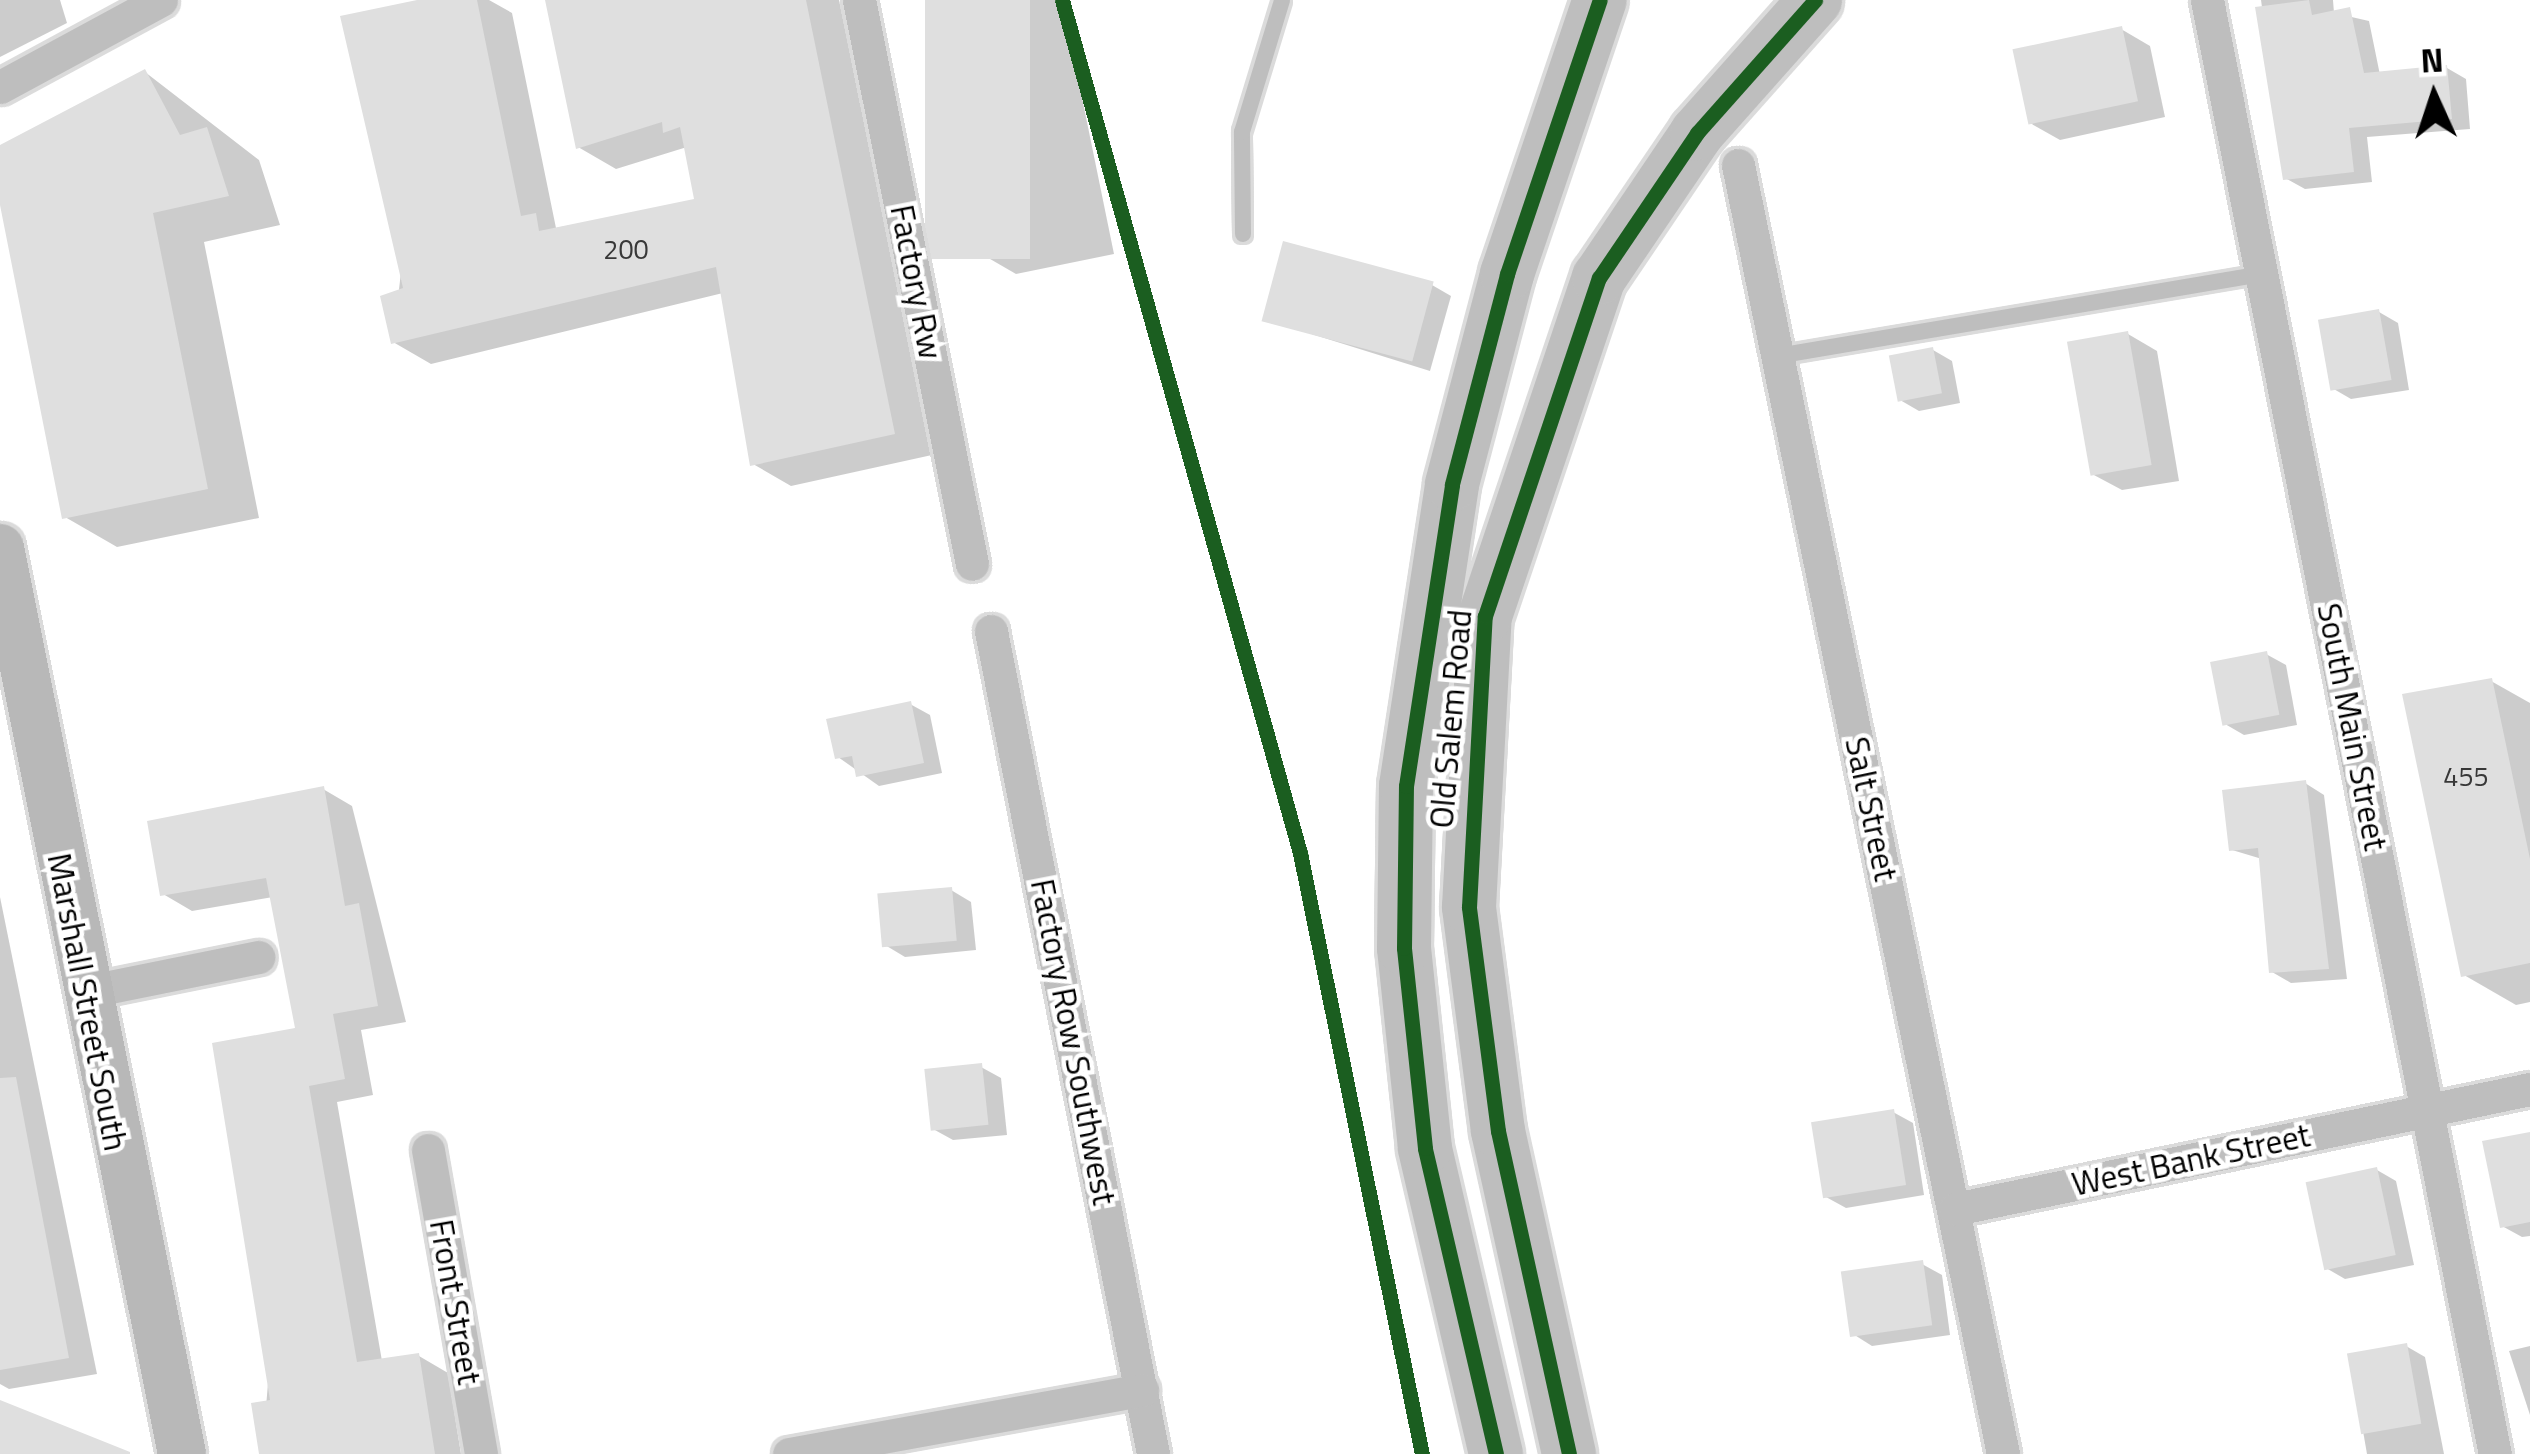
<!DOCTYPE html>
<style>
body{margin:0}
#map{position:relative;width:2530px;height:1454px;overflow:hidden;background:#fff;font-family:"Titillium Web",sans-serif}
div>[style]{position:absolute}
[style*='--x']{left:calc(var(--x)*1px);top:calc(var(--y)*1px);width:calc(var(--w)*1px);rotate:calc(var(--a)*1deg)}
.shadow>*{inset:0;background:#0003}
.building>*{inset:0;background:#dfdfdf;transform-origin:0 0}
.roads{filter:drop-shadow(3px 0 #dbdbdb) drop-shadow(-3px 0 #dbdbdb) drop-shadow(0 3px #dbdbdb) drop-shadow(0 -3px #dbdbdb)}
.lane>*{height:16px;margin:-8px;padding:0 8px;transform-origin:8px;border-radius:8px;background:#bebebe}
.street>*{height:33px;margin:-16.5px;padding:0 16.5px;transform-origin:16.5px;border-radius:16.5px;background:#bebebe}
.secondary>*{height:48px;margin:-24px;padding:0 24px;transform-origin:24px;border-radius:24px;background:#b8b8b8}
.primary>*{height:54px;margin:-27px;padding:0 27px;transform-origin:27px;border-radius:27px;background:#bebebe}
.cycleway>*{height:15px;margin:-7.5px;padding:0 7.5px;transform-origin:7.5px;border-radius:7.5px;background:#1b5e20}
span{translate:-50% -50%;white-space:nowrap;text-align:center;line-height:1.15;-webkit-text-stroke:9px #fff;paint-order:stroke}
.number-label{font-size:27px;color:#383838}
.number-label span{-webkit-text-stroke-width:0}
.street-label{font-size:33px;color:#000}
.north{position:absolute;left:2374px;top:36px;width:120px;height:120px;-webkit-text-stroke:9px #fff;paint-order:stroke;rotate:357deg;font-size:33px;font-weight:700;line-height:48px;text-align:center;color:#000}
.north::after{content:'';display:block;margin:auto;width:42px;height:54px;background:#000;clip-path:polygon(50% 0,100% 100%,50% 72%,0 100%)}
</style>
<div id="map">
<div class="shadow">
<i style="clip-path:polygon(0 0,60px 0,67px 23px,0 57px)"></i>
<i style="clip-path:polygon(432px 0,489px 0,512px 13px,556px 228px,697px 201px,687px 147px,616px 169px,578px 147px,548px 0,839px 0,932px 455px,791px 486px,753px 464px,723px 293px,431px 364px,393px 342px)"></i>
<i style="clip-path:polygon(928px 0,1062px 0,1114px 254px,1016px 274px,978px 252px)"></i>
<i style="clip-path:polygon(2261px 0,2333px 0,2334px 13px,2369px 21px,2380px 75px,2447px 68px,2466px 79px,2470px 129px,2367px 137px,2372px 182px,2305px 189px,2285px 178px)"></i>
<i style="clip-path:polygon(2121px 29px,2150px 46px,2165px 117px,2060px 140px,2030px 123px)"></i>
<i style="clip-path:polygon(145px 72px,259px 160px,280px 225px,204px 242px,259px 518px,117px 547px,65px 517px,0 148px)"></i>
<i style="clip-path:polygon(1432px 285px,1451px 296px,1430px 371px,1264px 319px)"></i>
<i style="clip-path:polygon(2379px 312px,2398px 323px,2409px 390px,2351px 399px,2332px 388px)"></i>
<i style="clip-path:polygon(2128px 334px,2157px 351px,2179px 481px,2122px 490px,2092px 474px)"></i>
<i style="clip-path:polygon(1933px 350px,1952px 361px,1960px 403px,1919px 411px,1900px 400px)"></i>
<i style="clip-path:polygon(2266px 654px,2286px 665px,2297px 725px,2244px 735px,2225px 724px)"></i>
<i style="clip-path:polygon(2491px 681px,2530px 703px,2530px 1002px,2516px 1005px,2464px 975px)"></i>
<i style="clip-path:polygon(910px 704px,930px 715px,942px 773px,879px 786px,838px 757px)"></i>
<i style="clip-path:polygon(2305px 783px,2324px 795px,2347px 979px,2291px 983px,2272px 972px,2262px 859px,2232px 850px)"></i>
<i style="clip-path:polygon(323px 789px,352px 806px,406px 1022px,361px 1030px,373px 1095px,337px 1102px,382px 1361px,419px 1356px,448px 1373px,461px 1454px,262px 1454px,298px 1030px,273px 897px,192px 911px,163px 894px)"></i>
<i style="clip-path:polygon(951px 890px,971px 902px,976px 950px,905px 957px,885px 945px)"></i>
<i style="clip-path:polygon(0 897px,97px 1374px,9px 1389px,0 1384px)"></i>
<i style="clip-path:polygon(981px 1067px,1001px 1078px,1007px 1135px,953px 1140px,933px 1129px)"></i>
<i style="clip-path:polygon(1893px 1112px,1913px 1123px,1924px 1195px,1846px 1208px,1826px 1197px)"></i>
<i style="clip-path:polygon(2530px 1135px,2530px 1236px,2522px 1237px,2502px 1226px)"></i>
<i style="clip-path:polygon(2377px 1170px,2396px 1181px,2414px 1265px,2345px 1279px,2326px 1268px)"></i>
<i style="clip-path:polygon(1922px 1264px,1942px 1275px,1950px 1335px,1872px 1346px,1853px 1334px)"></i>
<i style="clip-path:polygon(2406px 1346px,2425px 1357px,2444px 1454px,2367px 1454px,2350px 1356px)"></i>
<i style="clip-path:polygon(2530px 1346px,2530px 1415px,2509px 1351px)"></i>
</div>
<div class="building">
<i style="clip-path:polygon(417px 0,477px 0,521px 216px,536px 213px,539px 231px,694px 199px,680px 127px,663px 133px,662px 122px,576px 149px,545px 0,806px 0,895px 434px,750px 466px,716px 267px,391px 344px,380px 296px,403px 288px,340px 16px)"></i>
<i style="left:925px;top:0;width:105px;height:259px"></i>
<i style="clip-path:polygon(2309px 0,2312px 15px,2350px 7px,2364px 73px,2447px 65px,2452px 119px,2349px 128px,2354px 172px,2283px 180px,2255px 7px)"></i>
<i style="left:2122px;top:26px;width:77px;height:112px;rotate:78deg"></i>
<i style="clip-path:polygon(145px 69px,180px 135px,207px 127px,229px 196px,153px 213px,208px 489px,62px 519px,0 205px,0 145px)"></i>
<i style="left:1283px;top:241px;width:156px;height:83px;rotate:15deg"></i>
<i style="left:2379px;top:309px;width:72px;height:62px;rotate:80deg"></i>
<i style="left:2128px;top:331px;width:136px;height:62px;rotate:80deg"></i>
<i style="left:1933px;top:347px;width:47px;height:45px;rotate:79deg"></i>
<i style="left:2267px;top:651px;width:65px;height:58px;rotate:79deg"></i>
<i style="clip-path:polygon(2492px 678px,2530px 859px,2530px 963px,2461px 977px,2402px 694px)"></i>
<i style="clip-path:polygon(911px 701px,924px 763px,856px 777px,852px 756px,835px 759px,826px 719px)"></i>
<i style="clip-path:polygon(2306px 780px,2329px 969px,2269px 973px,2258px 848px,2229px 851px,2222px 790px)"></i>
<i style="clip-path:polygon(324px 786px,345px 906px,359px 903px,378px 1006px,333px 1014px,345px 1079px,309px 1086px,357px 1362px,419px 1353px,435px 1454px,259px 1454px,251px 1403px,270px 1400px,212px 1043px,295px 1028px,266px 878px,160px 896px,147px 821px)"></i>
<i style="left:952px;top:887px;width:54px;height:75px;rotate:85deg"></i>
<i style="left:982px;top:1063px;width:62px;height:58px;rotate:84deg"></i>
<i style="clip-path:polygon(16px 1077px,69px 1358px,0 1370px,0 1078px)"></i>
<i style="left:1894px;top:1109px;width:77px;height:84px;rotate:81deg"></i>
<i style="clip-path:polygon(2530px 1132px,2530px 1222px,2500px 1228px,2482px 1141px)"></i>
<i style="left:2377px;top:1167px;width:90px;height:73px;rotate:78deg"></i>
<i style="left:1923px;top:1260px;width:66px;height:83px;rotate:82deg"></i>
<i style="left:2407px;top:1343px;width:82px;height:61px;rotate:80deg"></i>
<i style="clip-path:polygon(0 1400px,130px 1452px,130px 1454px,0 1454px)"></i>
</div>
<div class="roads">
<div class="lane">
<i style="--x:1243;--y:234;--w:102;--a:-90.6"></i>
<i style="--x:1242;--y:132;--w:138;--a:-73.1"></i>
<i style="--x:1777;--y:356;--w:492;--a:-9.6"></i>
</div>
<div class="street">
<i style="--x:859;--y:0;--w:575;--a:78.67"></i>
<i style="--x:2207;--y:0;--w:1482;--a:78.8"></i>
<i style="--x:0;--y:87;--w:183;--a:-28.4"></i>
<i style="--x:1738;--y:165;--w:1316;--a:78.38"></i>
<i style="--x:991;--y:631;--w:839;--a:78.86"></i>
<i style="--x:85;--y:992;--w:177;--a:-11.4"></i>
<i style="--x:428;--y:1150;--w:309;--a:80.1"></i>
<i style="--x:1955;--y:1209;--w:587;--a:-11.79"></i>
<i style="--x:789;--y:1454;--w:359;--a:-10.3"></i>
</div>
<div class="secondary">
<i style="--x:0;--y:548;--w:924;--a:78.64"></i>
</div>
<div class="primary">
<i style="--x:1496;--y:1454;--w:314;--a:-103.1"></i>
<i style="--x:1425;--y:1148;--w:201;--a:-96"></i>
<i style="--x:1404;--y:948;--w:162;--a:-89.3"></i>
<i style="--x:1406;--y:786;--w:305;--a:-81.3"></i>
<i style="--x:1452;--y:484;--w:217;--a:-75.3"></i>
<i style="--x:1507;--y:274;--w:289;--a:-71.3"></i>
<i style="--x:1569;--y:1454;--w:331;--a:-102.4"></i>
<i style="--x:1498;--y:1131;--w:226;--a:-97.4"></i>
<i style="--x:1469;--y:907;--w:291;--a:-86.9"></i>
<i style="--x:1485;--y:616;--w:357;--a:-71.4"></i>
<i style="--x:1599;--y:278;--w:175;--a:-55.9"></i>
<i style="--x:1697;--y:133;--w:178;--a:-48.4"></i>
</div>
</div>
<div class="cycleway">
<i style="--x:1062;--y:0;--w:886;--a:74.41"></i>
<i style="--x:1300;--y:853;--w:613;--a:78.53"></i>
<i style="--x:1496;--y:1454;--w:314;--a:-103.1"></i>
<i style="--x:1425;--y:1148;--w:201;--a:-96"></i>
<i style="--x:1404;--y:948;--w:162;--a:-89.3"></i>
<i style="--x:1406;--y:786;--w:305;--a:-81.3"></i>
<i style="--x:1452;--y:484;--w:217;--a:-75.3"></i>
<i style="--x:1507;--y:274;--w:289;--a:-71.3"></i>
<i style="--x:1569;--y:1454;--w:331;--a:-102.4"></i>
<i style="--x:1498;--y:1131;--w:226;--a:-97.4"></i>
<i style="--x:1469;--y:907;--w:291;--a:-86.9"></i>
<i style="--x:1485;--y:616;--w:357;--a:-71.4"></i>
<i style="--x:1599;--y:278;--w:175;--a:-55.9"></i>
<i style="--x:1697;--y:133;--w:178;--a:-48.4"></i>
</div>
<div class="number-label">
<span style="left:626px;top:249px">200</span>
<span style="left:2466px;top:776px">455</span>
</div>
<div class="street-label">
<span style="left:916px;top:282px;rotate:79deg">Factory Rw</span>
<span style="left:1451px;top:719px;rotate:-85deg">Old Salem Road</span>
<span style="left:2352px;top:727px;rotate:79deg">South Main Street</span>
<span style="left:1871px;top:809px;rotate:78deg">Salt Street</span>
<span style="left:87px;top:1002px;rotate:79deg">Marshall Street South</span>
<span style="left:1073px;top:1042px;rotate:79deg">Factory Row Southwest</span>
<span style="left:2191px;top:1160px;rotate:-12deg">West Bank Street</span>
<span style="left:455px;top:1302px;rotate:80deg">Front Street</span>
</div>
<div class="north">N</div>
</div>
